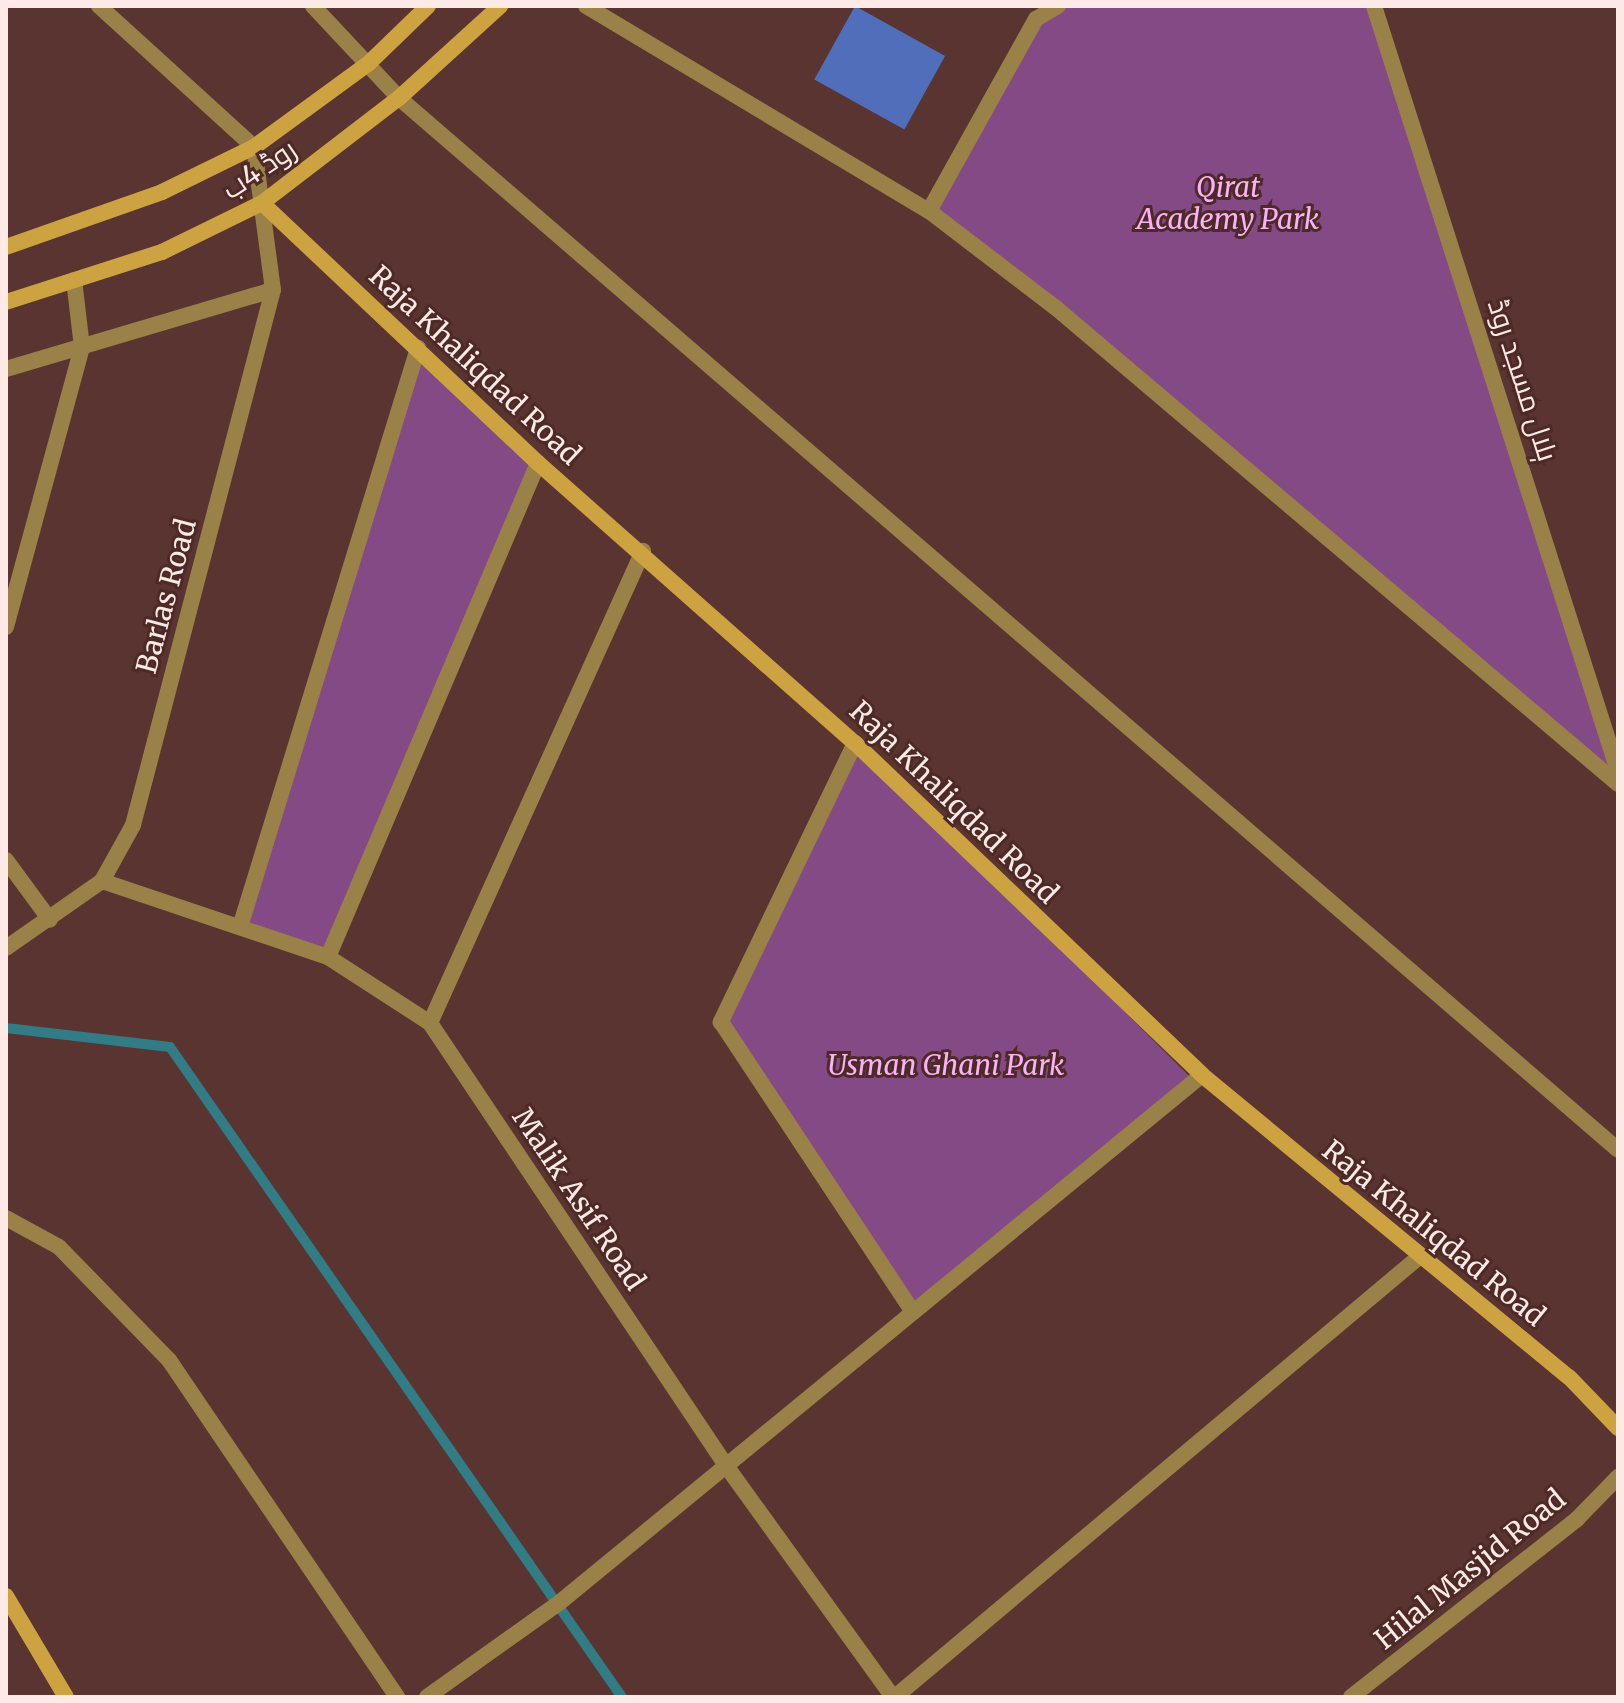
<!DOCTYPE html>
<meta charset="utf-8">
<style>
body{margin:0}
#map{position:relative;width:1624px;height:1703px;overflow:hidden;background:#593431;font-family:Merriweather,Cairo,serif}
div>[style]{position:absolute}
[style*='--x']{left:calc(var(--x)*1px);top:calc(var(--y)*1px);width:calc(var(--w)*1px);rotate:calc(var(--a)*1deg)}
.green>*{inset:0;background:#844a86}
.stream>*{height:10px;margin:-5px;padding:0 5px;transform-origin:5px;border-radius:5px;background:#317c85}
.building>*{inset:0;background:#516eba;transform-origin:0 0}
.lane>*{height:16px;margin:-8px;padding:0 8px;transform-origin:8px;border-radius:8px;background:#9a8147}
.street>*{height:16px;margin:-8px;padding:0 8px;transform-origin:8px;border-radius:8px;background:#9a8147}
.secondary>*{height:16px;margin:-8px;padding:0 8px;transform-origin:8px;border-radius:8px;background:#cca340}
span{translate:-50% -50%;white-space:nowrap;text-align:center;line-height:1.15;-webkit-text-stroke:6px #4e2a27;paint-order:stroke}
.street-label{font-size:28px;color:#fdeae7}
.park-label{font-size:28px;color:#f9b2f9;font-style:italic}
.frame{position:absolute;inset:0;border:8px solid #fdeae7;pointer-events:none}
</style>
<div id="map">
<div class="green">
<i style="clip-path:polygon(1058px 6px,1373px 6px,1618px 775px,929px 211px,1036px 19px)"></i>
<i style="clip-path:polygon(418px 348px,538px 463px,328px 957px,240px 927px)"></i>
<i style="clip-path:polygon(855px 743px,1190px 1077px,911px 1309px,721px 1022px)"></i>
</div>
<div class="stream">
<i style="--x:6;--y:1028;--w:165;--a:6.6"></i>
<i style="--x:170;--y:1047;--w:792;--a:55.19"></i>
</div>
<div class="building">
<i style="left:855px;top:6px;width:103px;height:84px;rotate:29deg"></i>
</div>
<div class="lane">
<i style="--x:6;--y:369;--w:278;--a:-16.5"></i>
<i style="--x:6;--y:627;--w:290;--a:-74.8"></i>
<i style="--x:6;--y:860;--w:74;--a:53.7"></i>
</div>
<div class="street">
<i style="--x:313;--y:6;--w:126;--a:46.9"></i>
<i style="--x:399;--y:98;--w:1610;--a:40.79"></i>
<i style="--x:586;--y:6;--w:400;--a:30.9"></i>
<i style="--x:929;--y:211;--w:160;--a:37.4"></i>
<i style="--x:1056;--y:308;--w:736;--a:40.26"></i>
<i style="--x:1374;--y:6;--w:803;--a:72.31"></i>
<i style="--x:929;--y:211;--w:220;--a:-60.9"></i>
<i style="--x:1036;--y:19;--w:26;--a:-31"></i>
<i style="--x:74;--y:280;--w:67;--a:83.2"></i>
<i style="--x:855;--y:743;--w:310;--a:115.7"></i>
<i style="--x:721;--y:1022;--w:344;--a:56.5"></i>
<i style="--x:102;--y:881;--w:238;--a:18.6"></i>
<i style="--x:328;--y:957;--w:121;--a:32.9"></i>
<i style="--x:430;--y:1023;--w:534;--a:56.22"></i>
<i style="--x:727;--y:1467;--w:284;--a:54.2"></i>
<i style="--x:240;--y:927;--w:606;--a:-72.91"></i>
<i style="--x:6;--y:948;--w:117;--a:-34.9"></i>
<i style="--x:102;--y:881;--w:64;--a:-61"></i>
<i style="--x:133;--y:825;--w:553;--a:-75.34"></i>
<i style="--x:273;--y:290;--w:144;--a:-97.6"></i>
<i style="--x:254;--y:147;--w:210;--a:-137.7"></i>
<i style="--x:328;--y:957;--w:537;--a:-66.97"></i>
<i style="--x:430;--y:1023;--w:518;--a:-65.71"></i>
<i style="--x:6;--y:1218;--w:60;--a:28.7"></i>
<i style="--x:59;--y:1247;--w:158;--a:45.8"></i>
<i style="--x:169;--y:1360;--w:407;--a:55.9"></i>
<i style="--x:427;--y:1697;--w:162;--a:-35.5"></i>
<i style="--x:559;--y:1603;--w:832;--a:-39.39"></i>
<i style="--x:895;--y:1697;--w:684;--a:-40.02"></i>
<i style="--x:1351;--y:1697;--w:288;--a:-38.2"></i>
<i style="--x:1577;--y:1519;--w:59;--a:-45.7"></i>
</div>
<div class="secondary">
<i style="--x:262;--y:203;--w:379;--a:43.3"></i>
<i style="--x:538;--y:463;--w:423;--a:41.5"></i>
<i style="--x:855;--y:743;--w:480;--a:43.7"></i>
<i style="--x:1202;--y:1075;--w:475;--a:39.5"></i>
<i style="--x:1569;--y:1377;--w:71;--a:46.1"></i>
<i style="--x:6;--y:247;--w:165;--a:-19.4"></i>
<i style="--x:162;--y:192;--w:102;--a:-26.1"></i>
<i style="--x:254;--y:147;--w:142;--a:-36.1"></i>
<i style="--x:369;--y:63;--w:82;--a:-44"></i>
<i style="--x:6;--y:302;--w:164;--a:-17.8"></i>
<i style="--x:162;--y:252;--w:111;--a:-26.1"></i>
<i style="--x:262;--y:203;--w:173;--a:-37.5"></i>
<i style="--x:399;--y:98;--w:137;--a:-42.3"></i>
<i style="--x:6;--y:1596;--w:117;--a:59.3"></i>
</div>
<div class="street-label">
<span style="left:259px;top:169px;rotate:-34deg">روڈ 4ب</span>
<span style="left:475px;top:365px;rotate:43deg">Raja Khaliqdad Road</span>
<span style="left:1523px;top:380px;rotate:72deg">ہلال مسجد روڈ</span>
<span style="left:166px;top:596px;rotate:-75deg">Barlas Road</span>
<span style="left:954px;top:802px;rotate:44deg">Raja Khaliqdad Road</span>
<span style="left:579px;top:1199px;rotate:56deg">Malik Asif Road</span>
<span style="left:1434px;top:1233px;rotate:39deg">Raja Khaliqdad Road</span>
<span style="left:1470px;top:1569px;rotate:-39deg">Hilal Masjid Road</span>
</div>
<div class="park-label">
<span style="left:1228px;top:203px">Qirat<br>Academy Park</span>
<span style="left:946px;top:1065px">Usman Ghani Park</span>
</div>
<div class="frame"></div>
</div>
